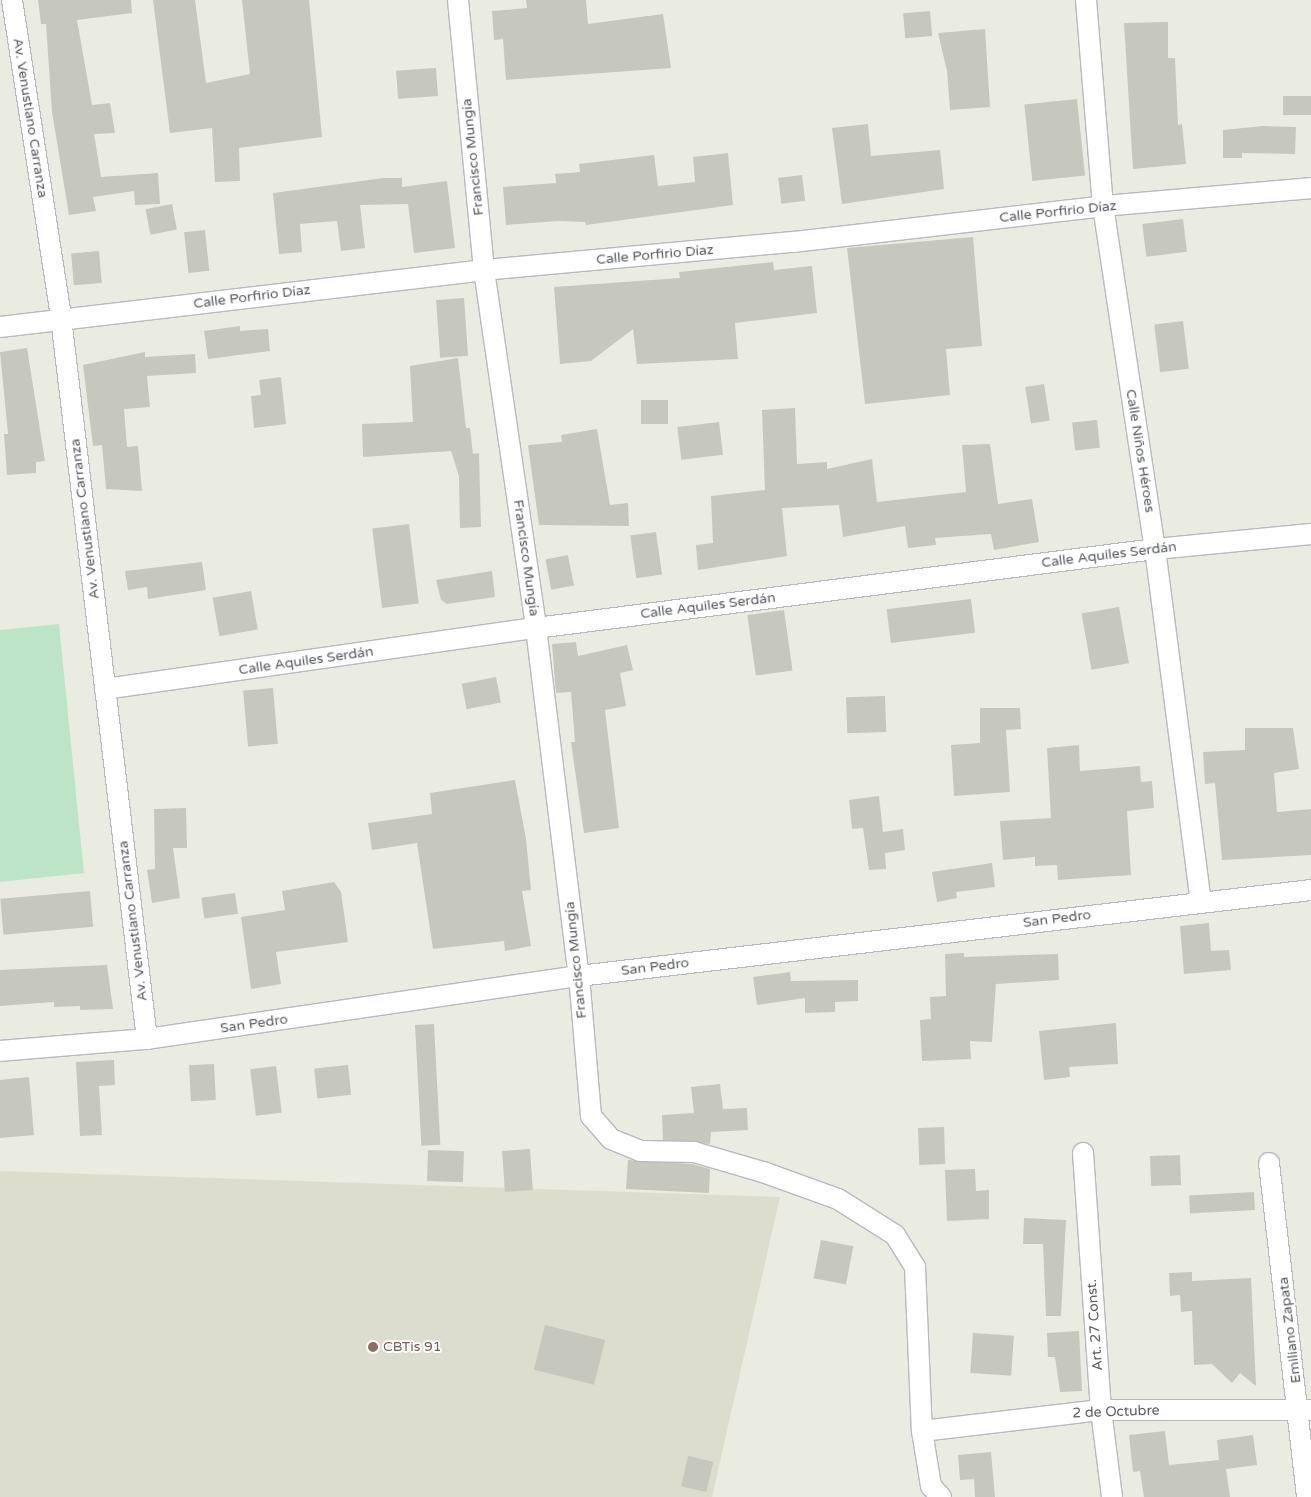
<!DOCTYPE html>
<meta charset="utf-8">
<style>
body{margin:0}
#map{position:relative;width:1311px;height:1497px;overflow:hidden;background:#ebece1;font-family:"Varela Round",sans-serif}
div>[style]{position:absolute}
[style*='--x']{left:calc(var(--x)*1px);top:calc(var(--y)*1px);width:calc(var(--w)*1px);rotate:calc(var(--a)*1deg)}
.education>*{inset:0;background:#dcdccf}
.green>*{inset:0;background:#bde4c8}
.building>*{inset:0;background:#c7c8bd;transform-origin:0 0}
.roads{filter:drop-shadow(1px 0 #b8b9c0) drop-shadow(-1px 0 #b8b9c0) drop-shadow(0 1px #b8b9c0) drop-shadow(0 -1px #b8b9c0)}
.minor>*{height:20px;margin:-10px;padding:0 10px;transform-origin:10px;border-radius:10px;background:#fff}
.dots>*{width:14px;height:14px;translate:-50% -50%;box-sizing:border-box;border:2px solid #fff;border-radius:50%}
span{translate:-50% -50%;white-space:nowrap;text-align:center;line-height:1.15;-webkit-text-stroke:4px #fff;paint-order:stroke}
.street-label{font-size:14px;color:#595b62}
.education-label{font-size:14px;color:#785e54}
.left{translate:0 -50%;text-align:left}
</style>
<div id="map">
<div class="education">
<i style="clip-path:polygon(0 1171px,780px 1197px,712px 1497px,0 1497px)"></i>
</div>
<div class="green">
<i style="clip-path:polygon(59px 624px,84px 873px,0 882px,0 630px)"></i>
</div>
<div class="building">
<i style="clip-path:polygon(38px 0,131px 0,132px 13px,77px 20px,92px 105px,110px 103px,115px 133px,94px 134px,101px 177px,158px 173px,160px 204px,135px 205px,134px 191px,93px 197px,96px 211px,69px 215px,52px 112px,46px 24px,41px 24px)"></i>
<i style="clip-path:polygon(153px 0,195px 0,206px 83px,250px 74px,242px 0,309px 0,322px 137px,239px 148px,240px 181px,215px 182px,212px 128px,170px 133px)"></i>
<i style="clip-path:polygon(526px 0,586px 0,588px 24px,663px 14px,671px 68px,506px 80px,503px 39px,494px 40px,492px 11px,527px 8px)"></i>
<i style="left:930px;top:11px;width:25px;height:27px;rotate:85deg"></i>
<i style="clip-path:polygon(1168px 22px,1168px 58px,1175px 58px,1178px 125px,1182px 124px,1186px 164px,1133px 169px,1124px 23px)"></i>
<i style="clip-path:polygon(985px 29px,990px 107px,950px 110px,947px 71px,938px 33px)"></i>
<i style="left:436px;top:68px;width:28px;height:40px;rotate:86deg"></i>
<i style="left:1311px;top:96px;width:19px;height:28px;rotate:90deg"></i>
<i style="left:1077px;top:99px;width:77px;height:53px;rotate:84deg"></i>
<i style="clip-path:polygon(868px 124px,871px 156px,940px 150px,944px 189px,842px 204px,832px 128px)"></i>
<i style="clip-path:polygon(1263px 126px,1296px 127px,1295px 154px,1242px 153px,1242px 158px,1223px 158px,1223px 130px)"></i>
<i style="clip-path:polygon(728px 153px,733px 205px,586px 225px,585px 222px,558px 221px,506px 225px,503px 187px,556px 183px,555px 174px,580px 172px,579px 164px,654px 155px,658px 186px,695px 182px,693px 157px)"></i>
<i style="left:802px;top:175px;width:26px;height:24px;rotate:83deg"></i>
<i style="clip-path:polygon(384px 178px,402px 178px,402px 187px,447px 181px,455px 248px,414px 253px,408px 204px,360px 205px,365px 248px,341px 251px,337px 221px,300px 224px,302px 252px,279px 254px,273px 193px)"></i>
<i style="left:172px;top:204px;width:26px;height:27px;rotate:79deg"></i>
<i style="left:1183px;top:219px;width:33px;height:41px;rotate:83deg"></i>
<i style="left:205px;top:230px;width:41px;height:21px;rotate:84deg"></i>
<i style="clip-path:polygon(973px 237px,982px 346px,946px 349px,950px 395px,865px 404px,847px 248px)"></i>
<i style="left:99px;top:251px;width:32px;height:28px;rotate:85deg"></i>
<i style="clip-path:polygon(773px 262px,774px 270px,812px 266px,817px 313px,735px 323px,738px 359px,637px 364px,633px 329px,591px 361px,560px 364px,554px 287px,680px 278px,679px 272px)"></i>
<i style="left:464px;top:298px;width:58px;height:28px;rotate:86deg"></i>
<i style="left:1183px;top:321px;width:48px;height:29px;rotate:83deg"></i>
<i style="clip-path:polygon(240px 326px,240px 331px,268px 329px,270px 351px,208px 359px,204px 331px)"></i>
<i style="clip-path:polygon(27px 348px,45px 461px,36px 462px,36px 473px,7px 475px,4px 434px,8px 434px,0 352px)"></i>
<i style="clip-path:polygon(145px 352px,145px 357px,195px 354px,196px 373px,147px 376px,150px 407px,124px 409px,127px 447px,138px 446px,142px 491px,106px 489px,102px 445px,93px 446px,83px 365px)"></i>
<i style="clip-path:polygon(458px 358px,466px 428px,470px 428px,473px 454px,479px 453px,481px 527px,460px 528px,459px 476px,451px 451px,363px 457px,362px 424px,413px 422px,410px 366px)"></i>
<i style="clip-path:polygon(281px 377px,286px 424px,254px 428px,251px 396px,261px 395px,259px 380px)"></i>
<i style="left:1044px;top:384px;width:37px;height:19px;rotate:81deg"></i>
<i style="left:668px;top:400px;width:24px;height:27px;rotate:90deg"></i>
<i style="clip-path:polygon(795px 408px,797px 464px,827px 462px,827px 469px,872px 459px,877px 502px,966px 492px,962px 445px,990px 444px,998px 504px,1032px 499px,1039px 542px,994px 550px,991px 534px,935px 538px,936px 545px,908px 548px,905px 526px,843px 537px,839px 505px,782px 508px,787px 556px,698px 570px,696px 545px,713px 543px,711px 496px,765px 490px,762px 410px)"></i>
<i style="left:1097px;top:420px;width:28px;height:25px;rotate:84deg"></i>
<i style="left:719px;top:422px;width:33px;height:42px;rotate:83deg"></i>
<i style="clip-path:polygon(597px 429px,610px 505px,628px 503px,629px 526px,539px 525px,528px 445px,562px 442px,561px 435px)"></i>
<i style="left:409px;top:524px;width:80px;height:37px;rotate:83deg"></i>
<i style="left:656px;top:532px;width:43px;height:26px;rotate:82deg"></i>
<i style="left:568px;top:555px;width:31px;height:23px;rotate:79deg"></i>
<i style="clip-path:polygon(202px 562px,206px 590px,148px 599px,147px 587px,128px 590px,125px 571px)"></i>
<i style="clip-path:polygon(492px 571px,495px 597px,447px 604px,441px 600px,436px 580px)"></i>
<i style="left:251px;top:591px;width:39px;height:39px;rotate:80deg"></i>
<i style="left:971px;top:599px;width:34px;height:85px;rotate:83deg"></i>
<i style="left:1119px;top:607px;width:57px;height:38px;rotate:80deg"></i>
<i style="left:784px;top:610px;width:61px;height:37px;rotate:82deg"></i>
<i style="clip-path:polygon(576px 642px,578px 656px,627px 645px,633px 670px,620px 673px,626px 706px,605px 710px,619px 828px,584px 833px,571px 742px,575px 742px,571px 692px,556px 693px,552px 644px)"></i>
<i style="left:496px;top:677px;width:26px;height:35px;rotate:79deg"></i>
<i style="left:273px;top:688px;width:56px;height:30px;rotate:85deg"></i>
<i style="left:885px;top:696px;width:36px;height:39px;rotate:88deg"></i>
<i style="clip-path:polygon(980px 708px,1020px 708px,1021px 729px,1006px 730px,1010px 792px,954px 796px,951px 745px,980px 743px)"></i>
<i style="clip-path:polygon(1245px 728px,1293px 728px,1299px 769px,1274px 773px,1277px 812px,1311px 809px,1311px 855px,1222px 860px,1215px 783px,1205px 784px,1203px 752px,1245px 750px)"></i>
<i style="clip-path:polygon(1079px 745px,1080px 771px,1140px 766px,1141px 782px,1152px 781px,1154px 808px,1127px 811px,1131px 875px,1058px 880px,1057px 865px,1035px 866px,1035px 857px,1003px 860px,1000px 821px,1051px 818px,1047px 748px)"></i>
<i style="clip-path:polygon(515px 780px,526px 839px,531px 890px,522px 891px,531px 946px,505px 951px,504px 941px,433px 949px,417px 843px,372px 850px,368px 823px,432px 814px,430px 793px)"></i>
<i style="clip-path:polygon(879px 796px,883px 832px,903px 829px,905px 850px,885px 853px,886px 869px,869px 870px,863px 828px,852px 829px,849px 800px)"></i>
<i style="clip-path:polygon(186px 808px,187px 848px,173px 848px,180px 898px,152px 903px,147px 870px,155px 869px,154px 809px)"></i>
<i style="clip-path:polygon(992px 863px,995px 887px,956px 892px,957px 898px,937px 902px,932px 872px)"></i>
<i style="clip-path:polygon(334px 882px,341px 892px,348px 942px,276px 952px,281px 984px,251px 989px,241px 917px,285px 910px,282px 891px)"></i>
<i style="left:90px;top:891px;width:36px;height:90px;rotate:85deg"></i>
<i style="left:235px;top:893px;width:21px;height:34px;rotate:82deg"></i>
<i style="clip-path:polygon(1209px 923px,1211px 951px,1229px 950px,1231px 970px,1184px 974px,1180px 926px)"></i>
<i style="clip-path:polygon(964px 953px,964px 957px,1058px 954px,1059px 980px,996px 984px,992px 1042px,970px 1041px,971px 1059px,922px 1061px,920px 1020px,931px 1019px,930px 997px,946px 996px,945px 954px)"></i>
<i style="clip-path:polygon(107px 965px,113px 1009px,80px 1010px,80px 1006px,54px 1007px,54px 1002px,0 1006px,0 970px)"></i>
<i style="clip-path:polygon(790px 972px,791px 981px,858px 980px,858px 1001px,835px 1002px,835px 1012px,805px 1013px,805px 998px,757px 1005px,753px 977px)"></i>
<i style="clip-path:polygon(1116px 1023px,1118px 1064px,1069px 1067px,1070px 1077px,1044px 1080px,1039px 1031px)"></i>
<i style="left:434px;top:1024px;width:121px;height:19px;rotate:87deg"></i>
<i style="clip-path:polygon(114px 1060px,115px 1085px,99px 1086px,102px 1135px,80px 1136px,76px 1062px)"></i>
<i style="left:214px;top:1064px;width:36px;height:25px;rotate:87deg"></i>
<i style="left:348px;top:1065px;width:30px;height:34px;rotate:84deg"></i>
<i style="left:276px;top:1066px;width:47px;height:26px;rotate:83deg"></i>
<i style="clip-path:polygon(29px 1077px,34px 1135px,0 1138px,0 1080px)"></i>
<i style="clip-path:polygon(720px 1084px,723px 1109px,747px 1108px,748px 1130px,711px 1132px,710px 1144px,663px 1140px,662px 1115px,694px 1113px,691px 1087px)"></i>
<i style="left:944px;top:1127px;width:37px;height:26px;rotate:88deg"></i>
<i style="left:530px;top:1149px;width:41px;height:28px;rotate:86deg"></i>
<i style="left:428px;top:1150px;width:36px;height:31px;rotate:2deg"></i>
<i style="left:1180px;top:1155px;width:30px;height:30px;rotate:88deg"></i>
<i style="clip-path:polygon(628px 1160px,692px 1164px,710px 1169px,709px 1193px,626px 1189px)"></i>
<i style="clip-path:polygon(975px 1169px,976px 1191px,989px 1190px,989px 1219px,947px 1221px,945px 1170px)"></i>
<i style="left:1254px;top:1192px;width:18px;height:65px;rotate:87deg"></i>
<i style="clip-path:polygon(1024px 1218px,1066px 1220px,1061px 1316px,1046px 1316px,1043px 1244px,1023px 1244px)"></i>
<i style="left:821px;top:1240px;width:33px;height:39px;rotate:11deg"></i>
<i style="clip-path:polygon(1192px 1272px,1192px 1281px,1251px 1278px,1256px 1386px,1240px 1373px,1232px 1383px,1212px 1364px,1194px 1365px,1192px 1311px,1181px 1312px,1180px 1295px,1170px 1296px,1169px 1273px)"></i>
<i style="left:545px;top:1325px;width:62px;height:46px;rotate:14deg"></i>
<i style="clip-path:polygon(1079px 1331px,1082px 1391px,1060px 1392px,1055px 1357px,1048px 1357px,1047px 1333px)"></i>
<i style="left:973px;top:1333px;width:41px;height:40px;rotate:4deg"></i>
<i style="clip-path:polygon(1165px 1431px,1169px 1465px,1219px 1460px,1217px 1440px,1253px 1435px,1257px 1465px,1226px 1469px,1230px 1497px,1144px 1497px,1140px 1471px,1133px 1472px,1129px 1435px)"></i>
<i style="clip-path:polygon(991px 1452px,995px 1497px,975px 1497px,974px 1479px,960px 1480px,958px 1455px)"></i>
<i style="left:688px;top:1456px;width:26px;height:31px;rotate:13deg"></i>
</div>
<div class="roads">
<div class="minor">
<i style="--x:12;--y:0;--w:322;--a:81.2"></i>
<i style="--x:61;--y:318;--w:726;--a:83.2"></i>
<i style="--x:458;--y:0;--w:271;--a:84.5"></i>
<i style="--x:484;--y:270;--w:362;--a:81.7"></i>
<i style="--x:536;--y:628;--w:351;--a:83"></i>
<i style="--x:579;--y:976;--w:141;--a:85.1"></i>
<i style="--x:591;--y:1116;--w:30;--a:49"></i>
<i style="--x:611;--y:1139;--w:31;--a:22"></i>
<i style="--x:640;--y:1151;--w:54;--a:1.1"></i>
<i style="--x:694;--y:1152;--w:72;--a:16.2"></i>
<i style="--x:763;--y:1172;--w:80;--a:19.8"></i>
<i style="--x:838;--y:1199;--w:67;--a:32.3"></i>
<i style="--x:895;--y:1235;--w:38;--a:58"></i>
<i style="--x:915;--y:1267;--w:164;--a:87.6"></i>
<i style="--x:922;--y:1431;--w:56;--a:80.7"></i>
<i style="--x:931;--y:1486;--w:15;--a:48"></i>
<i style="--x:1086;--y:0;--w:207;--a:85.3"></i>
<i style="--x:1103;--y:206;--w:347;--a:81.4"></i>
<i style="--x:1155;--y:549;--w:355;--a:82.6"></i>
<i style="--x:0;--y:327;--w:487;--a:-6.7"></i>
<i style="--x:484;--y:270;--w:311;--a:-5.2"></i>
<i style="--x:794;--y:242;--w:311;--a:-6.6"></i>
<i style="--x:1103;--y:206;--w:209;--a:-4.9"></i>
<i style="--x:105;--y:689;--w:435;--a:-8.1"></i>
<i style="--x:536;--y:628;--w:624;--a:-7.27"></i>
<i style="--x:1155;--y:549;--w:157;--a:-5.5"></i>
<i style="--x:0;--y:1051;--w:147;--a:-4.7"></i>
<i style="--x:147;--y:1039;--w:437;--a:-8.3"></i>
<i style="--x:579;--y:976;--w:737;--a:-6.7"></i>
<i style="--x:1083;--y:1153;--w:258;--a:86"></i>
<i style="--x:1101;--y:1410;--w:88;--a:82.8"></i>
<i style="--x:1269;--y:1163;--w:336;--a:83.5"></i>
<i style="--x:922;--y:1431;--w:180;--a:-6.7"></i>
<i style="--x:1101;--y:1410;--w:210;--a:0"></i>
</div>
</div>
<div class="dots">
<i style="left:373px;top:1347px;background:#8d6e63"></i>
</div>
<div class="street-label">
<span style="left:30px;top:118px;rotate:81deg">Av. Venustiano Carranza</span>
<span style="left:473px;top:157px;rotate:-96deg">Francisco Mungía</span>
<span style="left:1058px;top:212px;rotate:-6deg">Calle Porfirio Díaz</span>
<span style="left:655px;top:255px;rotate:-5deg">Calle Porfirio Díaz</span>
<span style="left:252px;top:297px;rotate:-7deg">Calle Porfirio Díaz</span>
<span style="left:1140px;top:451px;rotate:81deg">Calle Niños Héroes</span>
<span style="left:85px;top:519px;rotate:-97deg">Av. Venustiano Carranza</span>
<span style="left:1109px;top:555px;rotate:-7deg">Calle Aquiles Serdán</span>
<span style="left:526px;top:558px;rotate:82deg">Francisco Mungía</span>
<span style="left:708px;top:606px;rotate:-7deg">Calle Aquiles Serdán</span>
<span style="left:306px;top:661px;rotate:-8deg">Calle Aquiles Serdán</span>
<span style="left:1057px;top:919px;rotate:-7deg">San Pedro</span>
<span style="left:133px;top:921px;rotate:-97deg">Av. Venustiano Carranza</span>
<span style="left:576px;top:960px;rotate:-96deg">Francisco Mungía</span>
<span style="left:655px;top:967px;rotate:-7deg">San Pedro</span>
<span style="left:254px;top:1024px;rotate:-8deg">San Pedro</span>
<span style="left:1095px;top:1325px;rotate:-94deg">Art. 27 Const.</span>
<span style="left:1290px;top:1330px;rotate:-97deg">Emiliano Zapata</span>
<span style="left:1116px;top:1412px;rotate:-2deg">2 de Octubre</span>
</div>
<div class="education-label">
<span class="left" style="left:383px;top:1347px">CBTis 91</span>
</div>
</div>
